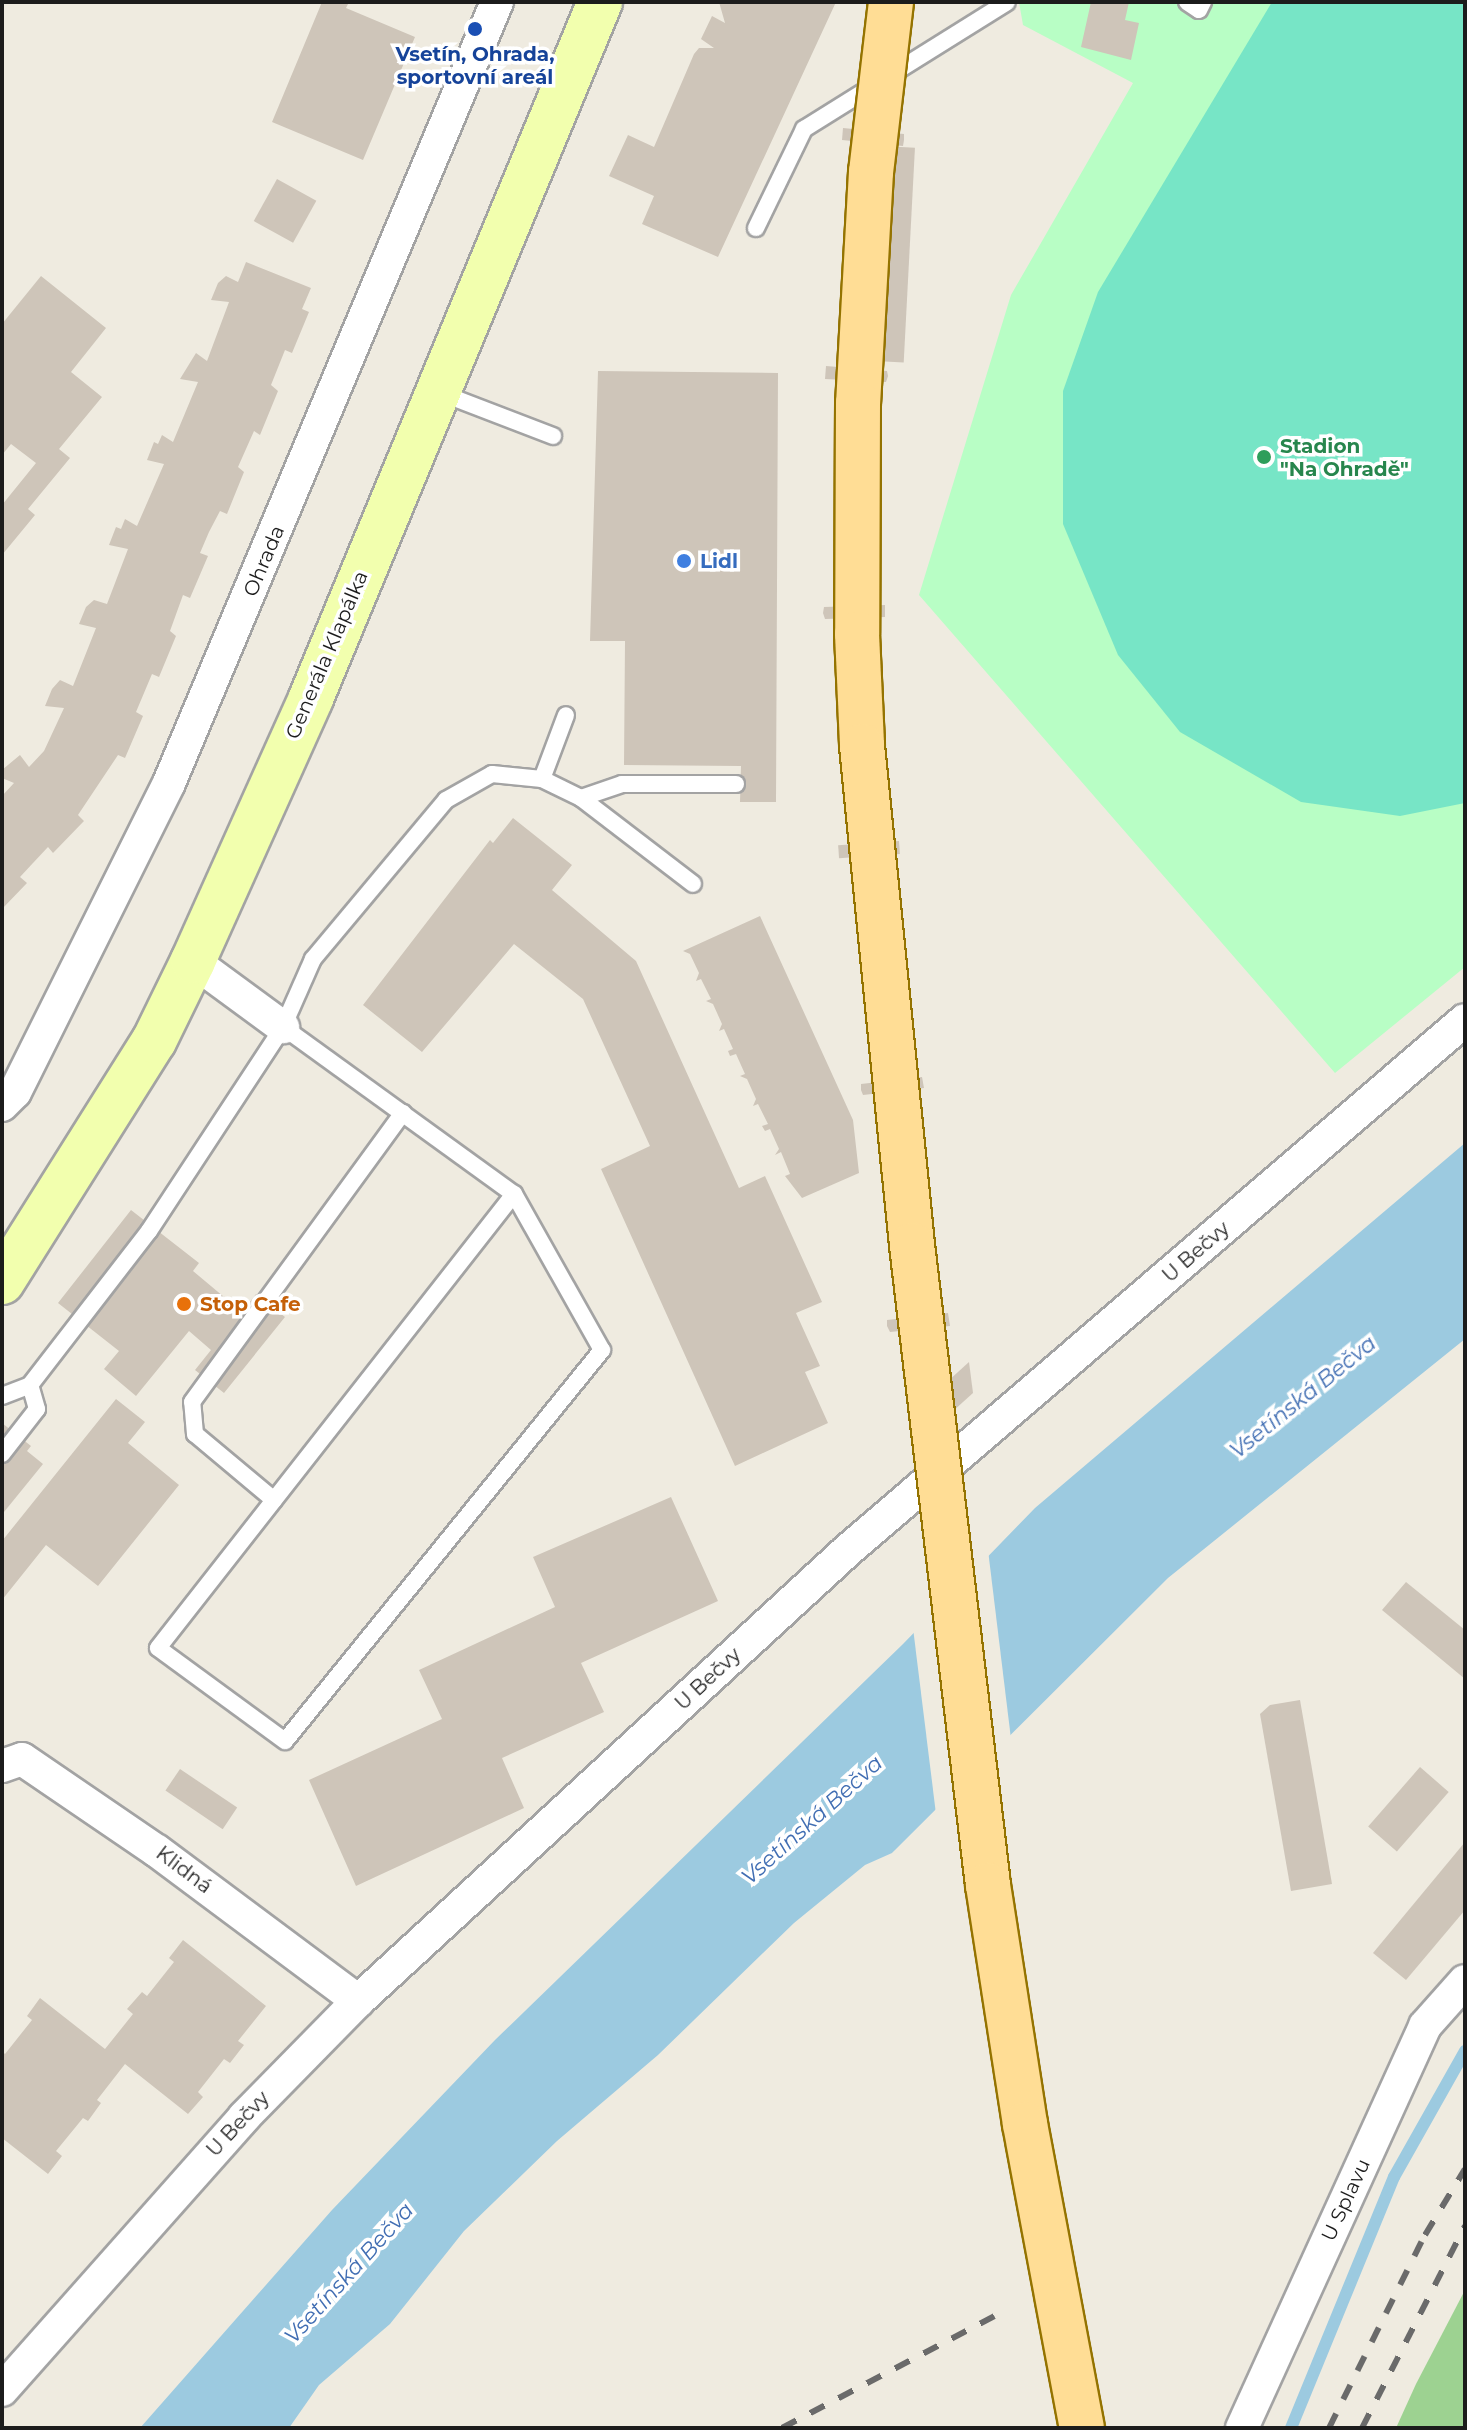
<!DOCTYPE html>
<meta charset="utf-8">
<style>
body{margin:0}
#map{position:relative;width:1467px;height:2430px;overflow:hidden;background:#efebe0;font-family:Montserrat,sans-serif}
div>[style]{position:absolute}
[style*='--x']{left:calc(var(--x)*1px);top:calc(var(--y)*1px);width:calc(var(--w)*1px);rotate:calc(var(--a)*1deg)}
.forest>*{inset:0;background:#9dd291}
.park>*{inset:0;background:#b8fec5}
.pitch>*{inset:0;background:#77e5c6}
.water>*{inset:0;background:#9ccae0}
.pier>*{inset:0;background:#efebe0}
.stream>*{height:12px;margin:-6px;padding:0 6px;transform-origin:6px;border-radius:6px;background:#9ccae0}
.building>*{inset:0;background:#cec5b9;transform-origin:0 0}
.roads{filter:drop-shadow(2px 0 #a3a3a3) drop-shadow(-2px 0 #a3a3a3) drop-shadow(0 2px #a3a3a3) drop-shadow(0 -2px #a3a3a3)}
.lane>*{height:16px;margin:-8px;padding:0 8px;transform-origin:8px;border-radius:8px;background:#fff}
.street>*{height:32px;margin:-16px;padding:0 16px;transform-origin:16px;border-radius:16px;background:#fff}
.secondary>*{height:44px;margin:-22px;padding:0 22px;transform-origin:22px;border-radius:22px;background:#f2ffae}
.rail>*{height:6px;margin-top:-3px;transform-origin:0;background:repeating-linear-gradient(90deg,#6a6a6a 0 16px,transparent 0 32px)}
.bridges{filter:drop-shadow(2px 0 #947300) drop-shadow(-2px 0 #947300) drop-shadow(0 2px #947300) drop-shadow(0 -2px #947300)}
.primary-bridge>*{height:44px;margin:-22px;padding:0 22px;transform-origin:22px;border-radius:22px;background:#ffdd95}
.dots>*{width:22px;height:22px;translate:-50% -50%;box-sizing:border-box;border:4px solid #fff;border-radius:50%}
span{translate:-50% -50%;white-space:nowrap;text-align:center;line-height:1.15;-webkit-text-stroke:7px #fff;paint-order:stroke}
.transit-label{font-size:20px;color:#164399;font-weight:700}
.leisure-label{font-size:20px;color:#27864d;font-weight:700}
.left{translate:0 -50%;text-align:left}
.street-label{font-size:20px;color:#1c1c1c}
.shop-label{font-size:20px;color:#366cbe;font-weight:700}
.food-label{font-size:20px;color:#c56008;font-weight:700}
.water-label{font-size:22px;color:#416eb3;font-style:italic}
.frame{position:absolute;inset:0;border:4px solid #1c1c1c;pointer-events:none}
</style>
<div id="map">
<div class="forest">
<i style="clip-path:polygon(1465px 2290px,1465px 2428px,1396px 2428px,1416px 2384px)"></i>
</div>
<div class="park">
<i style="clip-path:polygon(1019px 2px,1465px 2px,1465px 967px,1335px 1073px,919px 595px,1011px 295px,1133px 83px,1023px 25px)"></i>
</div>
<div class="pitch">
<i style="clip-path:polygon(1272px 2px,1465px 2px,1465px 803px,1400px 816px,1301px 802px,1180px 732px,1118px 655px,1063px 524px,1063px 391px,1098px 292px)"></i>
</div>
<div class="water">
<i style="clip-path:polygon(1465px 1143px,1465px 1339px,1168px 1578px,892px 1853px,865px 1865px,794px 1923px,658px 2055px,557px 2141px,464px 2231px,390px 2324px,319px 2385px,289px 2428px,140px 2428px,332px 2210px,495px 2040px,903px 1644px,1035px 1508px)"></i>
</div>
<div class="pier">
<i style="clip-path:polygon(988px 1550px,1011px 1739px,936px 1814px,913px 1628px)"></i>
</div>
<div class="stream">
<i style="--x:1291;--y:2428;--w:271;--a:-67.7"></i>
<i style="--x:1394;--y:2177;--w:145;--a:-60.6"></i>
</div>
<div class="building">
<i style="clip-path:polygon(322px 2px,349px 2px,346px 8px,415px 37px,363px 160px,272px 122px)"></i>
<i style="clip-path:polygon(719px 2px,836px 2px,718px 257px,642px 224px,654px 196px,609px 176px,628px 135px,654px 147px,694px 54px,699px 48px,714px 48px,701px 39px,712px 16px,725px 23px)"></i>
<i style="clip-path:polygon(1091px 2px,1129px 2px,1125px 20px,1139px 23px,1131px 60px,1081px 47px)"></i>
<i style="clip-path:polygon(843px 128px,904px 134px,904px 140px,903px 146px,842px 140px)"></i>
<i style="left:882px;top:146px;width:33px;height:215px;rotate:3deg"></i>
<i style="left:277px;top:179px;width:45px;height:48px;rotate:29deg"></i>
<i style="clip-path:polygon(246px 262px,311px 288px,302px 309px,309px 312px,292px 353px,285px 350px,271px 385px,278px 391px,260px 435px,254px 431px,238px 467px,244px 472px,227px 514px,220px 511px,209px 532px,200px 553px,208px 556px,190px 598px,183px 595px,170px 631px,176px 636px,159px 677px,152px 674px,136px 712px,143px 716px,125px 758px,118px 755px,78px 815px,84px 821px,53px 853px,48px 847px,33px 863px,20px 877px,27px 883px,2px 909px,2px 796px,14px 783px,2px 778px,2px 770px,20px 755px,29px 767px,44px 751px,64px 708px,45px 706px,52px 689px,60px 680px,73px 686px,96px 628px,79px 624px,86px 607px,94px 600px,107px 604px,128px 549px,109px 545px,116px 527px,121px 529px,125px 519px,137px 526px,164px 464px,147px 460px,154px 442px,158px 444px,162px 435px,173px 442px,198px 382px,180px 379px,196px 353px,207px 361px,229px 302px,211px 300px,218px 283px,226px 276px,238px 282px)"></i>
<i style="clip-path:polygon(41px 276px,106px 328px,71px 372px,102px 397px,59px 449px,70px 458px,28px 509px,35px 515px,2px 555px,2px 505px,36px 463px,11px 444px,2px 455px,2px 324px)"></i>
<i style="clip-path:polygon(826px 366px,887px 371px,888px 376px,886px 382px,825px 379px)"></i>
<i style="clip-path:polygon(598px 371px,778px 373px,776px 802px,740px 802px,741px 766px,624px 765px,625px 641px,590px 641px)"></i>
<i style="clip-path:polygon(885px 605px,885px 617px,825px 619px,823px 613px,824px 607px)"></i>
<i style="clip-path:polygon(513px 818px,572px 865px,552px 890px,636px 961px,739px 1188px,765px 1176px,822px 1302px,796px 1313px,820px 1366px,805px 1372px,828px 1423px,735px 1466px,601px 1169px,650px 1146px,583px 999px,514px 944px,422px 1052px,363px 1005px,490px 840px,493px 843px)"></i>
<i style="left:899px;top:841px;width:13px;height:61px;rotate:86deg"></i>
<i style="clip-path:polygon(760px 916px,853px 1120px,859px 1173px,802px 1198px,785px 1176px,790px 1174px,781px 1152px,775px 1155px,779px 1149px,770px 1129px,765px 1131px,762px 1126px,768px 1124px,758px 1104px,753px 1106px,756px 1099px,747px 1079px,740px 1076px,745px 1074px,736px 1054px,730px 1056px,728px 1051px,733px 1049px,724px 1029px,719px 1031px,722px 1024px,713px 1004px,706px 1001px,711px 999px,701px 979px,696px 981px,699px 973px,690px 954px,683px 951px)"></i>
<i style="clip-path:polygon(922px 1077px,924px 1088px,863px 1095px,861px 1090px,861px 1084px)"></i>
<i style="clip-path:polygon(131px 1210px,199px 1263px,193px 1271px,242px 1312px,256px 1294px,285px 1317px,224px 1393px,195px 1370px,211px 1350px,189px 1331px,136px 1396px,104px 1369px,119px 1351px,58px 1303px)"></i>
<i style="clip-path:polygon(948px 1313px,950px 1326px,890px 1332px,887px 1326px,887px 1320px)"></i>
<i style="clip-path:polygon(969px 1362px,973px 1393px,932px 1430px,915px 1411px)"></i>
<i style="clip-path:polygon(116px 1399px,145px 1422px,128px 1443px,179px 1485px,98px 1586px,46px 1545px,2px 1600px,2px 1541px)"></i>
<i style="clip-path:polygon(2px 1423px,31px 1446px,27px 1451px,43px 1464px,4px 1512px)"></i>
<i style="clip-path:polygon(671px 1497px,718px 1601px,581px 1663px,604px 1712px,502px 1758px,524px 1808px,356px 1886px,309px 1780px,442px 1719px,419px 1670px,555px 1607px,533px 1557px)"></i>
<i style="clip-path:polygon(1406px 1582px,1465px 1630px,1465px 1679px,1382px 1610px)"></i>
<i style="clip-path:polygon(1300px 1700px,1332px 1884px,1291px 1891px,1260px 1714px,1270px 1705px)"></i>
<i style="left:1420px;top:1767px;width:38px;height:79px;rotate:41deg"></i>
<i style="left:180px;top:1769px;width:69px;height:26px;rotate:34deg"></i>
<i style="clip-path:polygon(1465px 1842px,1465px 1910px,1406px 1980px,1373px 1953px)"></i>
<i style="clip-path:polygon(183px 1940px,266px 2006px,238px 2041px,244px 2045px,230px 2063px,224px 2059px,198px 2092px,203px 2097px,188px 2114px,125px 2064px,97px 2100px,101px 2103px,88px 2121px,83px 2118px,56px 2151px,62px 2156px,48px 2174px,2px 2138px,2px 2051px,5px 2054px,32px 2020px,27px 2016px,40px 1998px,105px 2049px,133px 2014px,127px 2009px,142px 1992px,147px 1996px,174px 1962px,169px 1958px)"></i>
</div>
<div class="roads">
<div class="lane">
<i style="--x:1187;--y:2;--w:14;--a:34"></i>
<i style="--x:1199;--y:10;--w:9;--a:-63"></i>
<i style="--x:756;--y:228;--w:110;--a:-64.1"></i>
<i style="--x:804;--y:129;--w:239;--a:-32"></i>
<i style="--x:441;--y:393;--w:120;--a:21"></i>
<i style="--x:542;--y:779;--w:68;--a:-69.4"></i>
<i style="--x:581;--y:798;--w:43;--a:-18.9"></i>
<i style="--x:622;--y:784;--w:114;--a:0"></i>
<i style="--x:283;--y:1027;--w:285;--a:35.9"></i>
<i style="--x:514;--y:1194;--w:179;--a:60.6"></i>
<i style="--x:602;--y:1350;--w:503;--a:129.03"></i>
<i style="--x:285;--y:1741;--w:157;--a:-143.8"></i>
<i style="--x:158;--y:1648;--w:577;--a:-51.9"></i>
<i style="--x:2;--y:1396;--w:30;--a:-21"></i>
<i style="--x:30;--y:1385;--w:195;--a:-52.3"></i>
<i style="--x:149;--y:1231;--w:244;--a:-56.7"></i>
<i style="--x:283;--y:1027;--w:74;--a:-66.2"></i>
<i style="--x:313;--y:959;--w:207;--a:-50.1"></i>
<i style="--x:446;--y:800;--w:53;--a:-29.5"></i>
<i style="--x:492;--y:774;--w:50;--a:5.7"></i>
<i style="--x:542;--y:779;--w:43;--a:26"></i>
<i style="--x:581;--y:798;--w:141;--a:37.5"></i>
<i style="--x:2;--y:1454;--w:57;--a:-52.1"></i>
<i style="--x:37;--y:1409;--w:25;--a:-106"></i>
<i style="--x:274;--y:1500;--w:103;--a:-140.1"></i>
<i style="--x:195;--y:1434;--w:32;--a:-95"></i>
<i style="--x:192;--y:1402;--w:358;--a:-53.9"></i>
</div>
<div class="street">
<i style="--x:193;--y:961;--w:112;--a:36.3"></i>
<i style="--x:2;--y:1105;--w:18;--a:-45"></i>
<i style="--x:15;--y:1092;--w:345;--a:-63.5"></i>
<i style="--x:169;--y:783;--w:847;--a:-67.22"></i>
<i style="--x:2;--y:1766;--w:21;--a:-19"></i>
<i style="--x:22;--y:1759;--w:163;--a:34.3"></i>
<i style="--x:157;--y:1851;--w:251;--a:36.7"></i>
<i style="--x:2;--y:2390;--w:365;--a:-48.4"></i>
<i style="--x:244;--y:2117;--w:163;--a:-45.5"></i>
<i style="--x:358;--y:2001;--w:666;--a:-42.63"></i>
<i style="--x:848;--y:1550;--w:813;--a:-40.66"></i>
<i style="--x:1242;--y:2428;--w:442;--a:-65.5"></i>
<i style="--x:1425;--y:2026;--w:60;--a:-48.4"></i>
</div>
<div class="secondary">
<i style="--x:2;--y:1282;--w:285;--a:-57.8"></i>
<i style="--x:154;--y:1041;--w:89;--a:-64"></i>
<i style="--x:193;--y:961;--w:288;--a:-65.8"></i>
<i style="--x:311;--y:698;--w:754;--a:-67.45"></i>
</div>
</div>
<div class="rail">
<i style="--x:782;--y:2428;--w:240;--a:-27.8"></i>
<i style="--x:1329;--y:2428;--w:216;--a:-63.6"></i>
<i style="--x:1425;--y:2235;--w:77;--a:-58.8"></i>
<i style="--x:1362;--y:2428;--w:227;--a:-63"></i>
</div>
<div class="bridges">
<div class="primary-bridge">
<i style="--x:891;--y:2;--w:171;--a:96.7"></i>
<i style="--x:871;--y:172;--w:231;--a:93.2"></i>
<i style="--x:858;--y:403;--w:231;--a:90.2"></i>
<i style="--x:857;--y:634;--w:112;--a:87.4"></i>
<i style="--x:862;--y:746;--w:501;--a:84.28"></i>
<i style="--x:912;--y:1245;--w:644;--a:83.23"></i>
<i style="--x:988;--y:1885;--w:242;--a:81.2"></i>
<i style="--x:1025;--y:2124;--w:309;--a:79.4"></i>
</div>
</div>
<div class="dots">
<i style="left:475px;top:29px;background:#1a4fb4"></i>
<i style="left:1264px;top:457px;background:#2e9e5b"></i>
<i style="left:684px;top:561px;background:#3f7fe0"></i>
<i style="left:184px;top:1304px;background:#e8710a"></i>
</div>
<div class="transit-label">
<span style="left:475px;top:66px">Vsetín, Ohrada,<br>sportovní areál</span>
</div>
<div class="leisure-label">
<span class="left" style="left:1280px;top:458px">Stadion<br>"Na Ohradě"</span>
</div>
<div class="street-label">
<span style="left:264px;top:561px;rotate:-67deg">Ohrada</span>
<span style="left:327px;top:655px;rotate:-67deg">Generála Klapálka</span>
<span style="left:1196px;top:1252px;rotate:-41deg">U Bečvy</span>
<span style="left:708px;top:1679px;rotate:-43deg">U Bečvy</span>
<span style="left:184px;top:1870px;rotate:37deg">Klidná</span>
<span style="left:238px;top:2124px;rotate:-47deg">U Bečvy</span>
<span style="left:1346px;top:2200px;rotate:-65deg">U Splavu</span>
</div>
<div class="shop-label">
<span class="left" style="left:700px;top:561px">Lidl</span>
</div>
<div class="food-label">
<span class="left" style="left:200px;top:1304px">Stop Cafe</span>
</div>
<div class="water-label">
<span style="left:1303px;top:1397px;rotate:-39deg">Vsetínská Bečva</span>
<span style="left:812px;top:1820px;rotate:-42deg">Vsetínská Bečva</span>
<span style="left:349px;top:2273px;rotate:-48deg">Vsetínská Bečva</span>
</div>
<div class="frame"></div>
</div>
